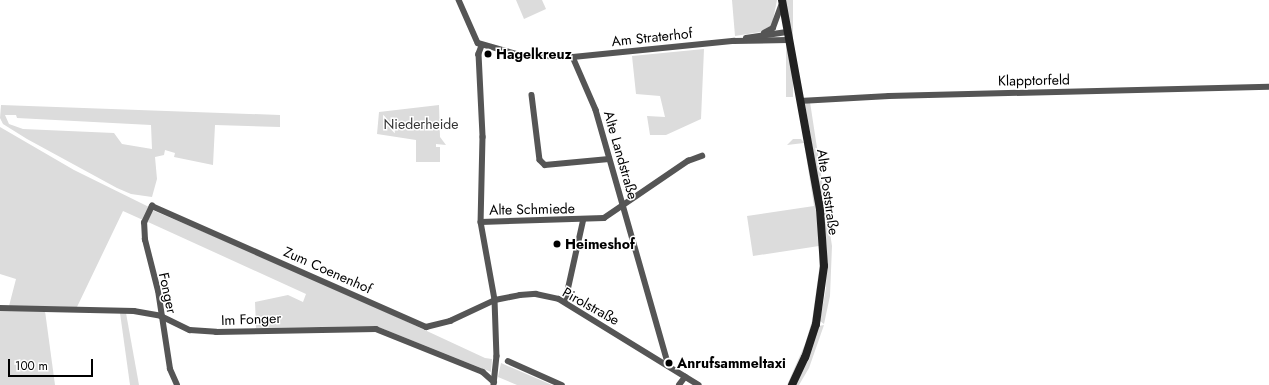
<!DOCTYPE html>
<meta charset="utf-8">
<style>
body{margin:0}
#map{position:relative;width:1269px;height:385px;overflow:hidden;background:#fff;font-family:Jost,sans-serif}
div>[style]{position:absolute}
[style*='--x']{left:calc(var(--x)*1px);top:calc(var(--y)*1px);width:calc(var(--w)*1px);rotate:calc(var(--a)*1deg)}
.green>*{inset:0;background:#dcdcdc;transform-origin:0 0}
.street>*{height:5.5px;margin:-2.75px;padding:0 2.75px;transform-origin:2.75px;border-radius:2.75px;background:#555}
.secondary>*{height:8px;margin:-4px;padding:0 4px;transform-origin:4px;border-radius:4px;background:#222}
.dots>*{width:11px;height:11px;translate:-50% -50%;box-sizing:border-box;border:2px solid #fff;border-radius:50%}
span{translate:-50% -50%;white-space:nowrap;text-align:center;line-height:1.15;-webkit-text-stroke:3px #fff;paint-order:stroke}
.street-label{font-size:14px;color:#000}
.poi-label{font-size:14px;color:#000;font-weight:700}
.left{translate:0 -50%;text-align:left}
.park-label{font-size:14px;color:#333}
.scale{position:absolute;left:8px;top:359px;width:85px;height:18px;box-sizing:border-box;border:2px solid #000;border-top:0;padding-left:5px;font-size:12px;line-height:14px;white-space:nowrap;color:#000;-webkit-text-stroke:3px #fff;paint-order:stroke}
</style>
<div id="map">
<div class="green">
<i style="clip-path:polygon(516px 0,542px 0,546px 9px,524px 19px)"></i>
<i style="clip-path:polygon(732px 0,777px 0,772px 25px,760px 32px,735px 36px)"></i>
<i style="left:786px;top:0;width:7px;height:97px"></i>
<i style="clip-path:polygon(704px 49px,701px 119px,666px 135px,650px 135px,647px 116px,665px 117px,660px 96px,636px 94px,632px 56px)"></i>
<i style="clip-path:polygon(810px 102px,832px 246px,830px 296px,824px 324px,820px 321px,826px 288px,827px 254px,824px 213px,805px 104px)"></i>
<i style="clip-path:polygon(evenodd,1px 105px,280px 115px,280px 127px,215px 125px,213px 165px,174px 157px,175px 153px,165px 150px,164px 155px,155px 157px,157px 179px,152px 197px,131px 194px,117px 188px,27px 139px,3px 124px,0 118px,1px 105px,5px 115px,16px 115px,17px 118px,151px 125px,152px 149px,122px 144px,114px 133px,23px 129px,9px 124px,5px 115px)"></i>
<i style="clip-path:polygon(439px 105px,440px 137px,446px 145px,436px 144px,436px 147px,440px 147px,440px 162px,416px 162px,416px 140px,377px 134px,379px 112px)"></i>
<i style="clip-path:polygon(0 127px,74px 170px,149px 207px,143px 220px,123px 211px,77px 307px,9px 306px,16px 279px,0 274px)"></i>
<i style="clip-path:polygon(793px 139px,801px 139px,805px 144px,818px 215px,821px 262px,817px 305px,805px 349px,791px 379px,787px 385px,805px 344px,812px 321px,819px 270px,819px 246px,753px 256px,747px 216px,814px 206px,804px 143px,787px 145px)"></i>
<i style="clip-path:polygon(152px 210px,317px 280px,485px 358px,492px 359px,491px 372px,376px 326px,256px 328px,255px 302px,288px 295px,303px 302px,306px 294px,148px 222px)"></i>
<i style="clip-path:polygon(0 311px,45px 311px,55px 385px,0 385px)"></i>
<i style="clip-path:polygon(120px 313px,126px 313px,139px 385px,130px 385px)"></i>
<i style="clip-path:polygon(824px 325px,809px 368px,799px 385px,795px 385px,819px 326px)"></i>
<i style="clip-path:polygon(501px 363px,552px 385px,517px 385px,498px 377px)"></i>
</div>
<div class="street">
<i style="--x:459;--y:0;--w:47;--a:66.2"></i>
<i style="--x:478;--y:43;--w:44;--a:15.9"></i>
<i style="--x:520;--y:55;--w:53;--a:2.2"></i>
<i style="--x:573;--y:57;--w:162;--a:-5.7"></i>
<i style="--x:734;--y:41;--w:54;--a:-1.1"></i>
<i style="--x:764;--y:33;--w:10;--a:-29"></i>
<i style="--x:773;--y:28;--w:23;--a:-70"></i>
<i style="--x:746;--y:38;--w:41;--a:-8.3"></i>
<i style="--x:482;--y:46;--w:9;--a:111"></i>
<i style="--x:479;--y:54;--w:83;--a:87.2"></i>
<i style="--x:483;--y:137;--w:85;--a:91.3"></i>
<i style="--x:481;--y:222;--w:79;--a:79.8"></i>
<i style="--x:495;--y:300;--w:56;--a:88"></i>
<i style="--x:497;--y:356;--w:28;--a:96"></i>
<i style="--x:573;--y:57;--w:58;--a:66.5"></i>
<i style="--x:596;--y:110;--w:266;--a:74.1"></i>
<i style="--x:532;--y:95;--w:65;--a:83"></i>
<i style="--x:540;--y:160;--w:7;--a:45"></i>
<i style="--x:545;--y:165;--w:64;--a:-5.4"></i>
<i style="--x:800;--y:101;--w:89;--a:-3.2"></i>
<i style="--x:889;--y:96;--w:380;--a:-1.4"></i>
<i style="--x:481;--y:222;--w:123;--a:-1.9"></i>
<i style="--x:604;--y:218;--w:102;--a:-34.2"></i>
<i style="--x:688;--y:161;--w:15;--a:-20"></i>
<i style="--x:565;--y:302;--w:83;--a:-77.5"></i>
<i style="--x:0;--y:308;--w:134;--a:1.3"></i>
<i style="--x:134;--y:311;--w:27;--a:10"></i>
<i style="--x:161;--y:316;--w:32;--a:26"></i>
<i style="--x:190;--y:330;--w:26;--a:4"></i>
<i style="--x:216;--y:332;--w:160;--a:-1.1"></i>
<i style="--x:376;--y:329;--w:115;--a:21.9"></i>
<i style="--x:483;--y:372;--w:15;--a:42"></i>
<i style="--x:508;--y:361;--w:59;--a:24"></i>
<i style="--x:177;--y:385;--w:17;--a:-114"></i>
<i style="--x:170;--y:369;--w:79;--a:-98.7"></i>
<i style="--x:158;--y:291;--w:53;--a:-104.3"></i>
<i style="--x:145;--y:240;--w:17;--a:-93"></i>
<i style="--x:144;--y:223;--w:19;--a:-65"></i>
<i style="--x:152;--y:206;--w:300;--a:23.8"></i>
<i style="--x:426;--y:327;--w:25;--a:-14"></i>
<i style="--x:450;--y:321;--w:50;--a:-25"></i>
<i style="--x:495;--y:300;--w:25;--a:-11"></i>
<i style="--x:520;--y:295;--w:16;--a:-4"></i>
<i style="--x:536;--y:294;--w:24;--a:12"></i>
<i style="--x:559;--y:299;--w:164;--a:31.6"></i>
<i style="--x:679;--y:385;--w:10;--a:-53"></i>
</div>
<div class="secondary">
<i style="--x:782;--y:0;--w:212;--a:79.7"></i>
<i style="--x:820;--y:209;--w:57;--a:86"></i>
<i style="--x:824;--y:266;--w:59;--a:97.9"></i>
<i style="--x:816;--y:324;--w:35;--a:108"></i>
<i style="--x:805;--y:357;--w:31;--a:115"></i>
</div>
<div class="dots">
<i style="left:488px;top:54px;background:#000"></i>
<i style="left:557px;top:244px;background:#000"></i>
<i style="left:669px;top:363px;background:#000"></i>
</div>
<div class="street-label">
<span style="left:652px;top:37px;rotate:-6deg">Am Straterhof</span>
<span style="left:1034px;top:80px;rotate:-1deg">Klapptorfeld</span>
<span style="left:621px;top:155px;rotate:74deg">Alte Landstraße</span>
<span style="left:828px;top:192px;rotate:82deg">Alte Poststraße</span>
<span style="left:532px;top:209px;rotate:-1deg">Alte Schmiede</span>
<span style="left:328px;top:270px;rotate:24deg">Zum Coenenhof</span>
<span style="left:168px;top:293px;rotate:78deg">Fonger</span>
<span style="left:591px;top:306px;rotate:29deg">Pirolstraße</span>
<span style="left:251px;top:319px;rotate:-2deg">Im Fonger</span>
</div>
<div class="poi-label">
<span class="left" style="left:496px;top:54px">Hagelkreuz</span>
<span class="left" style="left:565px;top:244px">Heimeshof</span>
<span class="left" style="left:677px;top:363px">Anrufsammeltaxi</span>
</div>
<div class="park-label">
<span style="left:421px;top:124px">Niederheide</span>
</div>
<div class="scale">100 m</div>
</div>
